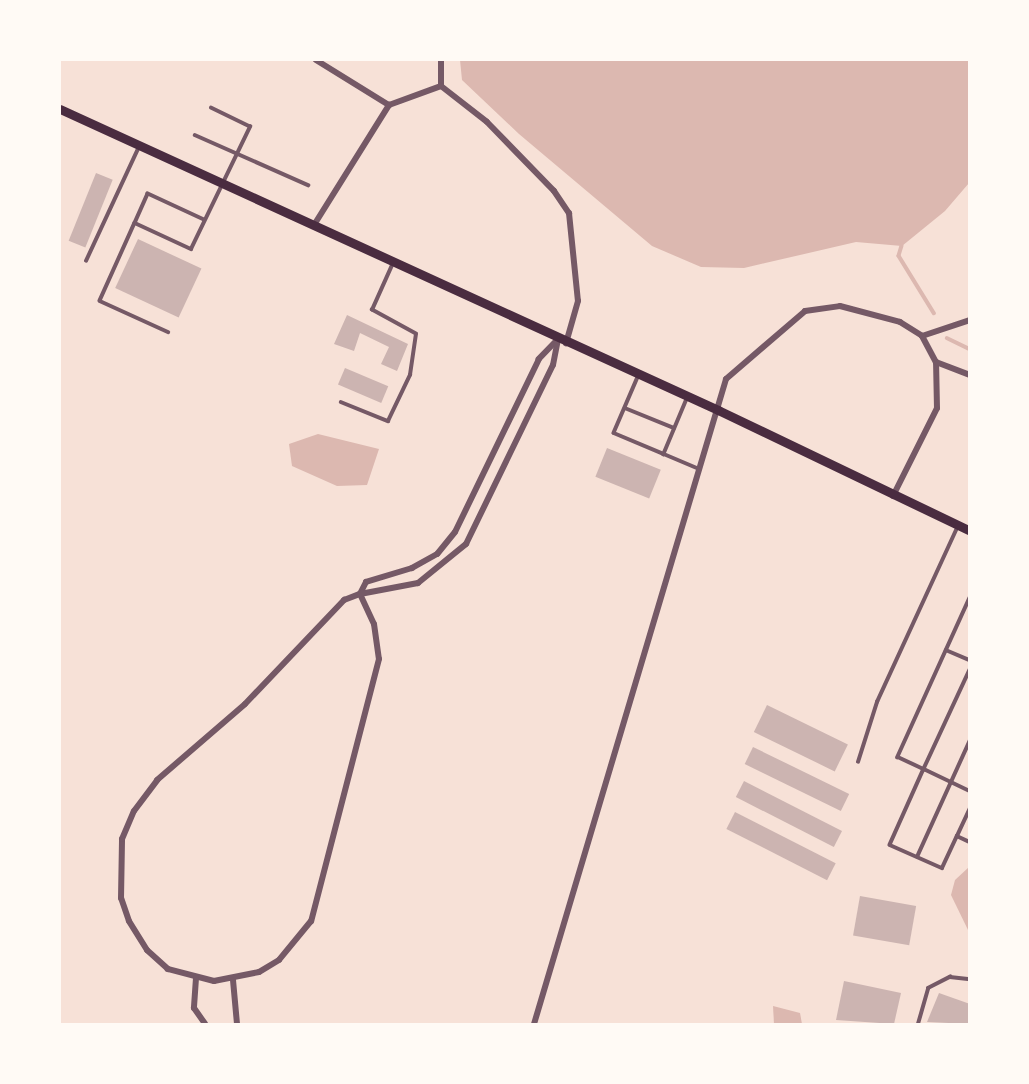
<!DOCTYPE html>
<style>
body{margin:0}
#map{position:relative;width:1029px;height:1084px;overflow:hidden;background:#f7e1d7;font-family:"Asap Condensed",sans-serif}
div>[style]{position:absolute}
[style*='--x']{left:calc(var(--x)*1px);top:calc(var(--y)*1px);width:calc(var(--w)*1px);rotate:calc(var(--a)*1deg)}
.water>*{inset:0;background:#dcb8b0}
.stream>*{height:3.5px;margin:-1.75px;padding:0 1.75px;transform-origin:1.75px;border-radius:1.75px;background:#dcb8b0}
.building>*{inset:0;background:#ccb4b1;transform-origin:0 0}
.service>*{height:3.5px;margin:-1.75px;padding:0 1.75px;transform-origin:1.75px;border-radius:1.75px;background:#755966}
.minor>*{height:6px;margin:-3px;padding:0 3px;transform-origin:3px;border-radius:3px;background:#755966}
.secondary>*{height:9px;margin:-4.5px;padding:0 4.5px;transform-origin:4.5px;border-radius:4.5px;background:#4a2c40}
span{translate:-50% -50%;white-space:nowrap;text-align:center;line-height:1.15;-webkit-text-stroke:5px #fffaf5;paint-order:stroke}
.frame{position:absolute;inset:0;border:61px solid #fffaf5;pointer-events:none}
</style>
<div id="map">
<div class="water">
<i style="clip-path:polygon(460px 60px,969px 60px,969px 183px,945px 211px,902px 246px,856px 242px,744px 268px,701px 267px,652px 246px,519px 134px,462px 80px)"></i>
<i style="clip-path:polygon(318px 434px,379px 449px,367px 485px,337px 486px,292px 466px,289px 444px)"></i>
<i style="clip-path:polygon(969px 867px,970px 867px,969px 932px,951px 895px,955px 880px)"></i>
<i style="clip-path:polygon(773px 1006px,800px 1013px,802px 1024px,774px 1024px)"></i>
</div>
<div class="stream">
<i style="--x:902;--y:246;--w:10;--a:107"></i>
<i style="--x:899;--y:256;--w:67;--a:58.4"></i>
<i style="--x:947;--y:338;--w:25;--a:26"></i>
</div>
<div class="building">
<i style="left:96px;top:173px;width:18px;height:73px;rotate:22deg"></i>
<i style="left:138px;top:239px;width:70px;height:54px;rotate:25deg"></i>
<i style="clip-path:polygon(347px 315px,408px 344px,397px 371px,381px 364px,389px 347px,360px 333px,354px 351px,334px 344px)"></i>
<i style="left:345px;top:368px;width:47px;height:18px;rotate:23deg"></i>
<i style="left:607px;top:448px;width:58px;height:31px;rotate:22deg"></i>
<i style="left:767px;top:705px;width:90px;height:30px;rotate:26deg"></i>
<i style="left:753px;top:747px;width:107px;height:19px;rotate:26deg"></i>
<i style="left:744px;top:781px;width:110px;height:18px;rotate:27deg"></i>
<i style="left:735px;top:812px;width:113px;height:19px;rotate:27deg"></i>
<i style="left:860px;top:896px;width:57px;height:40px;rotate:10deg"></i>
<i style="clip-path:polygon(844px 981px,901px 993px,894px 1024px,836px 1020px)"></i>
<i style="clip-path:polygon(939px 993px,970px 1004px,970px 1024px,927px 1022px)"></i>
</div>
<div class="service">
<i style="--x:195;--y:135;--w:124;--a:23.9"></i>
<i style="--x:204;--y:220;--w:62;--a:-155.1"></i>
<i style="--x:148;--y:194;--w:32;--a:114"></i>
<i style="--x:135;--y:223;--w:62;--a:24.9"></i>
<i style="--x:191;--y:249;--w:136;--a:-64.2"></i>
<i style="--x:250;--y:127;--w:43;--a:-154"></i>
<i style="--x:135;--y:223;--w:85;--a:114.2"></i>
<i style="--x:100;--y:301;--w:75;--a:24.5"></i>
<i style="--x:86;--y:261;--w:126;--a:-65.1"></i>
<i style="--x:639;--y:375;--w:63;--a:113.3"></i>
<i style="--x:614;--y:433;--w:54;--a:22.8"></i>
<i style="--x:687;--y:399;--w:60;--a:112.7"></i>
<i style="--x:664;--y:454;--w:38;--a:23"></i>
<i style="--x:341;--y:402;--w:51;--a:22"></i>
<i style="--x:388;--y:421;--w:51;--a:-64.4"></i>
<i style="--x:410;--y:375;--w:41;--a:-81.7"></i>
<i style="--x:416;--y:334;--w:50;--a:-151.4"></i>
<i style="--x:372;--y:310;--w:51;--a:-65.9"></i>
<i style="--x:625;--y:408;--w:53;--a:22.2"></i>
<i style="--x:970;--y:598;--w:175;--a:114.4"></i>
<i style="--x:898;--y:757;--w:29;--a:25"></i>
<i style="--x:924;--y:769;--w:83;--a:114.1"></i>
<i style="--x:890;--y:845;--w:57;--a:23.9"></i>
<i style="--x:942;--y:868;--w:35;--a:-65"></i>
<i style="--x:957;--y:836;--w:14;--a:25"></i>
<i style="--x:946;--y:650;--w:26;--a:23"></i>
<i style="--x:970;--y:670;--w:109;--a:114.9"></i>
<i style="--x:924;--y:769;--w:51;--a:25.6"></i>
<i style="--x:858;--y:762;--w:63;--a:-72.4"></i>
<i style="--x:877;--y:702;--w:192;--a:-65.3"></i>
<i style="--x:957;--y:836;--w:31;--a:-65"></i>
<i style="--x:917;--y:857;--w:128;--a:-65.6"></i>
<i style="--x:918;--y:1024;--w:37;--a:-74"></i>
<i style="--x:928;--y:988;--w:25;--a:-27"></i>
<i style="--x:950;--y:977;--w:20;--a:6"></i>
</div>
<div class="minor">
<i style="--x:316;--y:60;--w:86;--a:31.7"></i>
<i style="--x:441;--y:60;--w:26;--a:90"></i>
<i style="--x:441;--y:86;--w:58;--a:38"></i>
<i style="--x:487;--y:122;--w:96;--a:45.8"></i>
<i style="--x:554;--y:191;--w:27;--a:56"></i>
<i style="--x:569;--y:213;--w:88;--a:84.2"></i>
<i style="--x:578;--y:301;--w:44;--a:105.9"></i>
<i style="--x:314;--y:225;--w:142;--a:-58"></i>
<i style="--x:389;--y:105;--w:55;--a:-20.1"></i>
<i style="--x:922;--y:336;--w:51;--a:-18.4"></i>
<i style="--x:558;--y:339;--w:28;--a:134"></i>
<i style="--x:539;--y:359;--w:192;--a:115.9"></i>
<i style="--x:455;--y:532;--w:28;--a:129"></i>
<i style="--x:437;--y:554;--w:29;--a:151"></i>
<i style="--x:412;--y:568;--w:48;--a:163.1"></i>
<i style="--x:366;--y:582;--w:13;--a:117"></i>
<i style="--x:360;--y:594;--w:33;--a:65"></i>
<i style="--x:374;--y:624;--w:35;--a:82"></i>
<i style="--x:379;--y:659;--w:271;--a:104.5"></i>
<i style="--x:311;--y:921;--w:50;--a:129.4"></i>
<i style="--x:279;--y:960;--w:23;--a:149"></i>
<i style="--x:259;--y:972;--w:46;--a:168.7"></i>
<i style="--x:214;--y:981;--w:48;--a:-165.4"></i>
<i style="--x:168;--y:969;--w:28;--a:-138"></i>
<i style="--x:147;--y:950;--w:34;--a:-122"></i>
<i style="--x:129;--y:921;--w:24;--a:-109"></i>
<i style="--x:121;--y:898;--w:59;--a:-89"></i>
<i style="--x:122;--y:839;--w:30;--a:-67"></i>
<i style="--x:134;--y:811;--w:39;--a:-53"></i>
<i style="--x:157;--y:780;--w:116;--a:-40.8"></i>
<i style="--x:245;--y:704;--w:144;--a:-46.4"></i>
<i style="--x:344;--y:600;--w:17;--a:-21"></i>
<i style="--x:360;--y:594;--w:59;--a:-10.7"></i>
<i style="--x:418;--y:583;--w:62;--a:-39.1"></i>
<i style="--x:466;--y:544;--w:199;--a:-64.1"></i>
<i style="--x:553;--y:365;--w:26;--a:-79"></i>
<i style="--x:893;--y:496;--w:98;--a:-63.4"></i>
<i style="--x:937;--y:408;--w:46;--a:-91.2"></i>
<i style="--x:196;--y:978;--w:30;--a:94"></i>
<i style="--x:194;--y:1008;--w:19;--a:55"></i>
<i style="--x:233;--y:980;--w:44;--a:84.8"></i>
<i style="--x:534;--y:1024;--w:673;--a:-73.42"></i>
<i style="--x:726;--y:379;--w:104;--a:-40.7"></i>
<i style="--x:805;--y:311;--w:35;--a:-8"></i>
<i style="--x:840;--y:306;--w:62;--a:14.9"></i>
<i style="--x:900;--y:322;--w:26;--a:32"></i>
<i style="--x:922;--y:336;--w:30;--a:62"></i>
<i style="--x:936;--y:362;--w:36;--a:21"></i>
</div>
<div class="secondary">
<i style="--x:60;--y:109;--w:724;--a:24.58"></i>
<i style="--x:718;--y:410;--w:280;--a:25.6"></i>
</div>
<div class="frame"></div>
</div>
